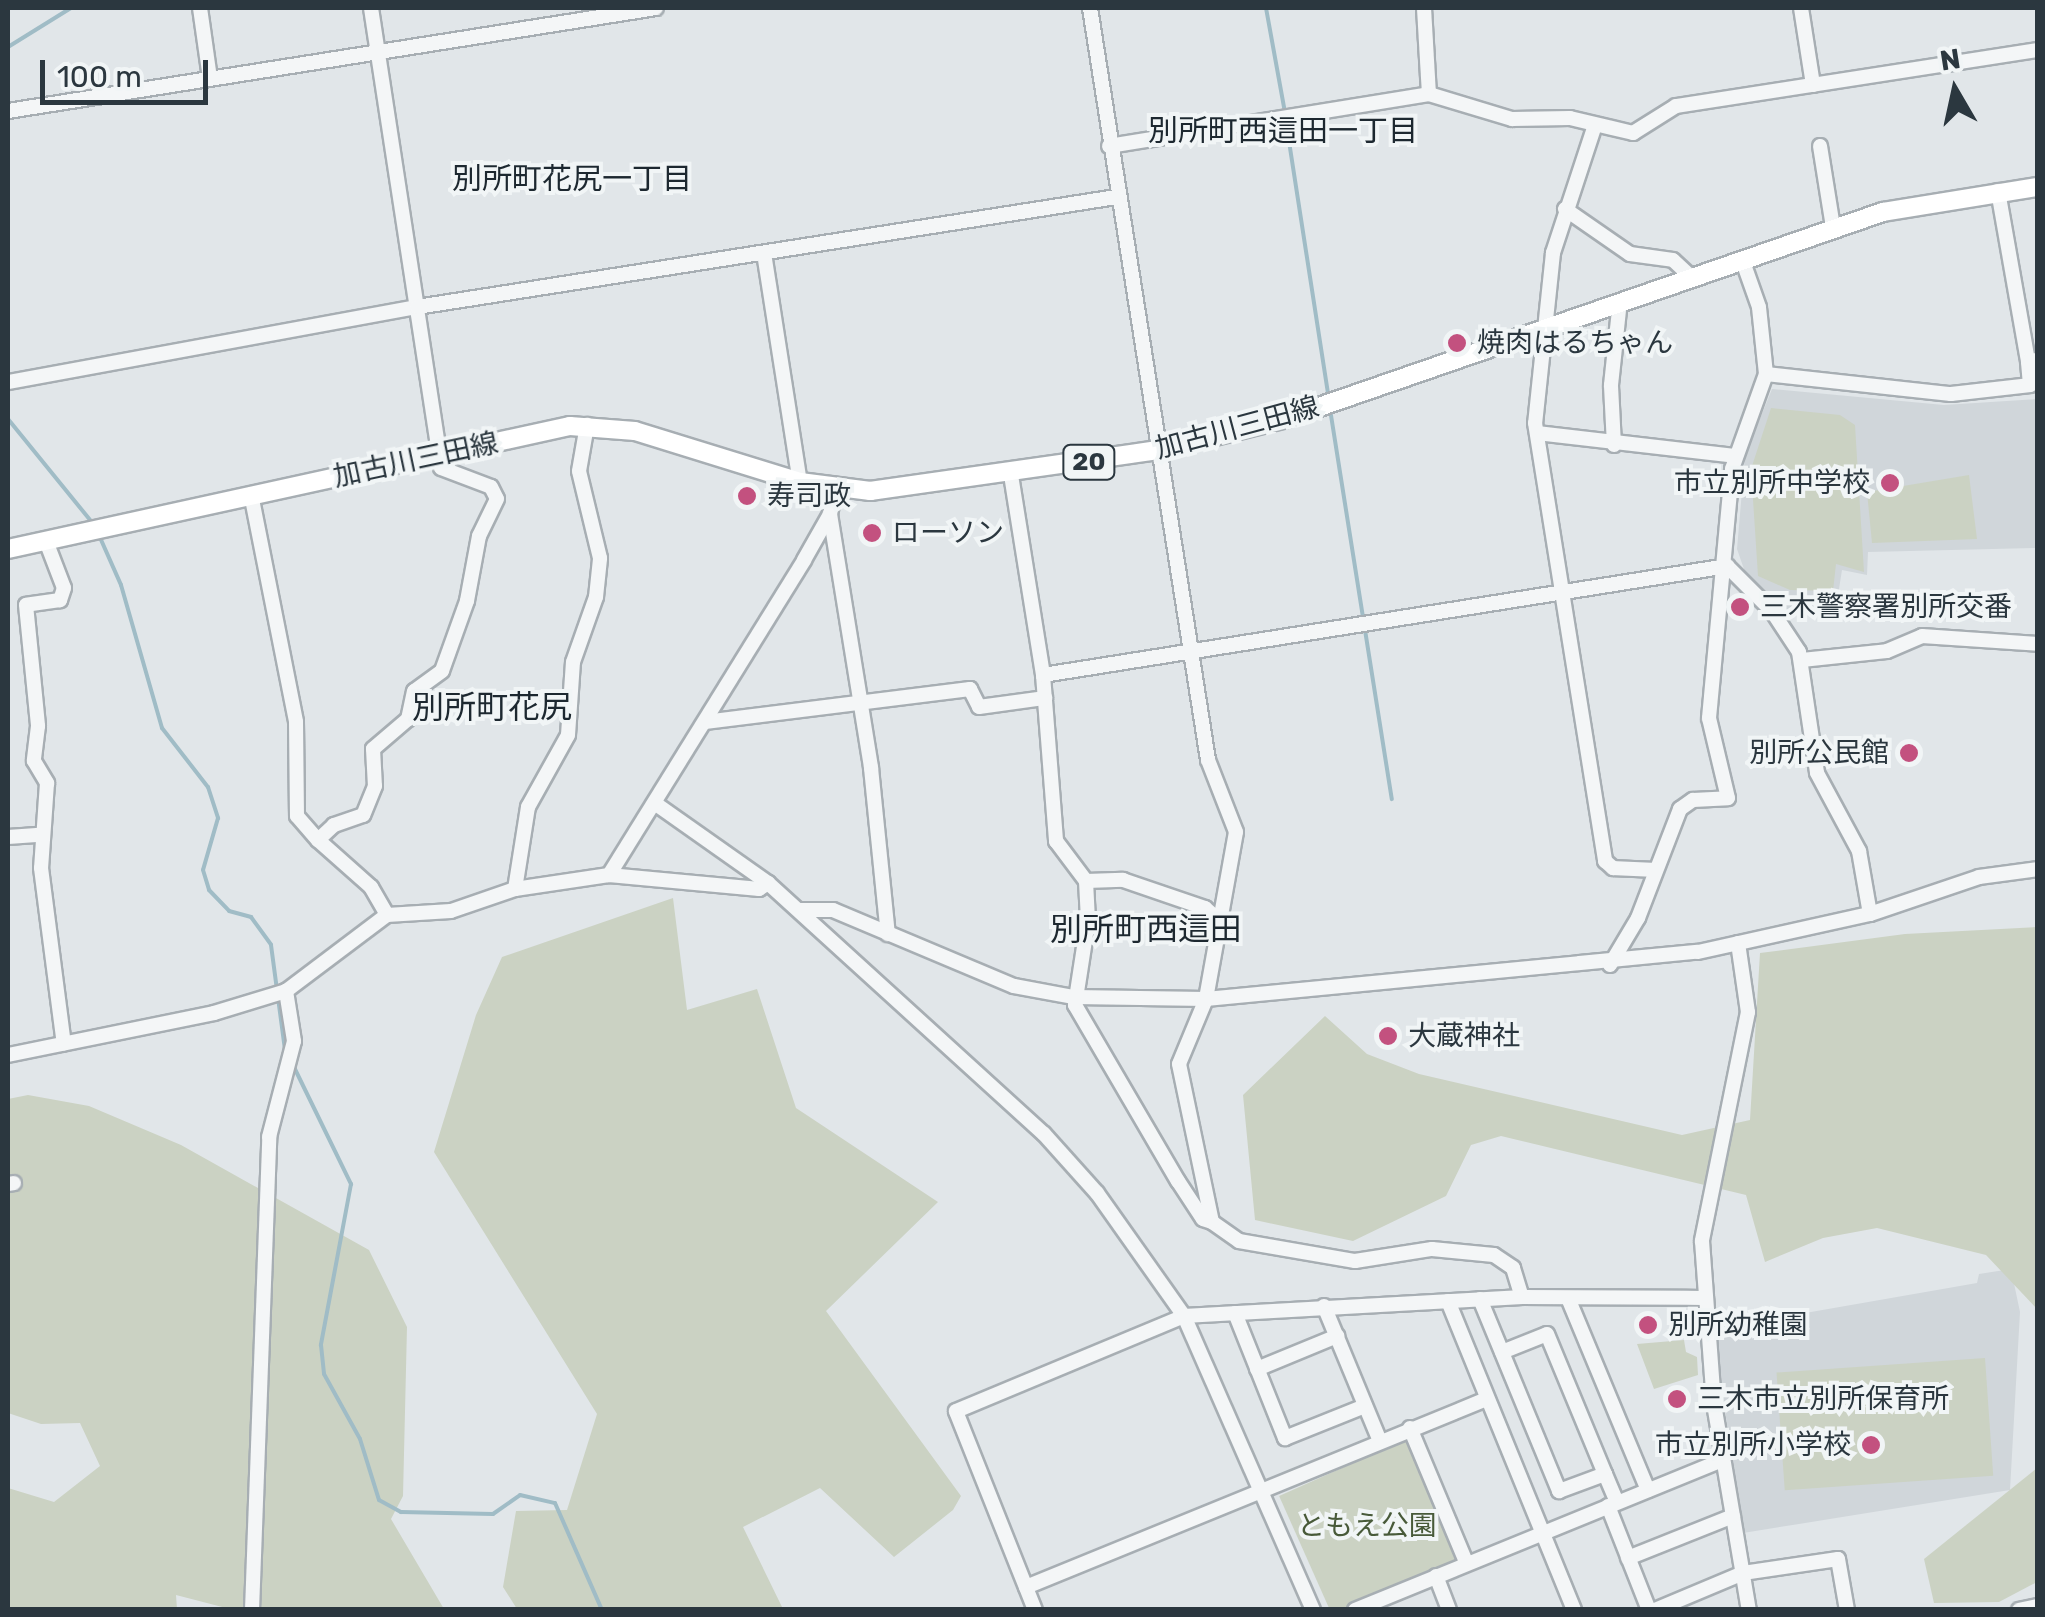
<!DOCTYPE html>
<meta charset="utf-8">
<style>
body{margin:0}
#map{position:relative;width:2045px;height:1617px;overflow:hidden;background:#e1e6e9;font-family:Rubik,"Noto Sans JP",sans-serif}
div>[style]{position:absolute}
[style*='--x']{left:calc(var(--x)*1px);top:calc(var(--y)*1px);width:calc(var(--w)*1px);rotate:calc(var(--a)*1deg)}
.built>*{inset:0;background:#d0d6da}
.green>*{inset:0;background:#cbd2c3;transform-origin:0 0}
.stream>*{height:4px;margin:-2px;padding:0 2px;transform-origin:2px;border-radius:2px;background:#a0bcc6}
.roads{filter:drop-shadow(2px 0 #a7aeb3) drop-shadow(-2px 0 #a7aeb3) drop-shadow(0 2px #a7aeb3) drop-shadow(0 -2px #a7aeb3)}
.minor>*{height:14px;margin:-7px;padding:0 7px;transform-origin:7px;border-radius:7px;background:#f4f6f7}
.major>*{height:18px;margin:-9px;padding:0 9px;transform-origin:9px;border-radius:9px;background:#fff}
.dots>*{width:28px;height:28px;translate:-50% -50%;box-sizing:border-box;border:5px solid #f1f5f6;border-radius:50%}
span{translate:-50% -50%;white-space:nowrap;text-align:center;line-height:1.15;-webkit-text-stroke:8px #f1f5f6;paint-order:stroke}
.shield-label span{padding:2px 8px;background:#f1f5f6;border:2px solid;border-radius:8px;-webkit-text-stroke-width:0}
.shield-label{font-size:25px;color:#2b373f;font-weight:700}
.poi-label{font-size:28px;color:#2b373f}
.left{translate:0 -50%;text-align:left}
.right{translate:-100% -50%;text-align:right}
.street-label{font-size:28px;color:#2b373f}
.park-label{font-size:28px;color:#485a39}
.neighbourhood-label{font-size:30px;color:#1d2830}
.quarter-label{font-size:32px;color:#1d2830}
.frame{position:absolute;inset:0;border:10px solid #2b373f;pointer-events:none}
.north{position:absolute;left:1905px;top:40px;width:100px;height:100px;-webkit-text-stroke:8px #f1f5f6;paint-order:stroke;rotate:351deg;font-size:28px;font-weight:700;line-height:40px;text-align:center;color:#2b373f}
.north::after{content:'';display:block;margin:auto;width:35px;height:45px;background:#2b373f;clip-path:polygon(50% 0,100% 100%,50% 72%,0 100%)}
.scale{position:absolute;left:40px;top:60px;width:168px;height:45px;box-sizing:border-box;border:5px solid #2b373f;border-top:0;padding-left:12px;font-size:30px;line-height:35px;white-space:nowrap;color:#2b373f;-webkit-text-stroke:8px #f1f5f6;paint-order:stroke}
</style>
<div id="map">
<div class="built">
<i style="clip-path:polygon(1772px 389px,1944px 405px,2037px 399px,2037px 548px,1868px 552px,1867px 575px,1842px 570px,1836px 608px,1783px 609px,1745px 572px,1737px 549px,1745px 456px)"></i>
<i style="clip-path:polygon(2011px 1269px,2020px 1312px,2010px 1490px,1743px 1533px,1713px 1329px,1977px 1283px,1979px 1274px)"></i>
</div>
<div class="green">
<i style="clip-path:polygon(1771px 408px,1840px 415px,1855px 425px,1864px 572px,1836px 564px,1833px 591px,1790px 590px,1758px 576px,1751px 469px)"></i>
<i style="clip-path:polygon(1969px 475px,1977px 539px,1872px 543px,1867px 492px)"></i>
<i style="clip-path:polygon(673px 898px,687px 1010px,757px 989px,796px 1108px,938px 1202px,826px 1311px,961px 1496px,953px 1510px,894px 1557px,820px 1488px,743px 1527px,783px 1609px,517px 1609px,503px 1587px,516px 1511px,567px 1510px,597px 1414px,434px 1152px,476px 1015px,502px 957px)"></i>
<i style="clip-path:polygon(2037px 927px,2037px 1309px,1986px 1255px,1877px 1228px,1823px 1238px,1765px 1262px,1746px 1195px,1501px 1136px,1471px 1145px,1446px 1196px,1353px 1241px,1255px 1220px,1243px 1095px,1325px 1016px,1367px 1054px,1419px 1074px,1682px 1135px,1750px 1120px,1760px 953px,1905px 934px)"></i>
<i style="clip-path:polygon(28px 1095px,89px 1106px,181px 1145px,369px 1250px,407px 1327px,403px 1496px,391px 1519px,444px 1609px,230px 1609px,176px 1595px,177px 1609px,8px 1609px,8px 1488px,54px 1502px,100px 1466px,80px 1423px,41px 1424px,8px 1413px,8px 1099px)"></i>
<i style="clip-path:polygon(1684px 1340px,1686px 1352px,1697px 1357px,1698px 1375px,1654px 1389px,1637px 1344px)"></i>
<i style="left:1985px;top:1358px;width:118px;height:209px;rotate:86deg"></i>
<i style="left:1407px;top:1439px;width:132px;height:140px;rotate:66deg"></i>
<i style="clip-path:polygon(2037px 1468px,2037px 1582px,1999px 1602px,1934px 1603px,1924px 1559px)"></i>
</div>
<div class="stream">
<i style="--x:1266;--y:8;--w:107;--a:79.7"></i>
<i style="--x:8;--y:47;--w:74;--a:-31.8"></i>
<i style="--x:1286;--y:122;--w:280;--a:81.2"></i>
<i style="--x:1330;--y:409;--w:395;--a:81"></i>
<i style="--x:8;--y:419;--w:136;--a:50.9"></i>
<i style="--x:98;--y:533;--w:57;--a:66.1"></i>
<i style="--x:121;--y:585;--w:149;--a:74"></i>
<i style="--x:162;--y:728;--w:75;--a:52.1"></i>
<i style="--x:208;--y:787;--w:33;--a:72"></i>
<i style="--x:218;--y:818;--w:54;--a:106.1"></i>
<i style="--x:203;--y:870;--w:21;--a:73"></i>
<i style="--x:209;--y:890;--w:29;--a:46"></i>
<i style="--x:229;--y:911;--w:23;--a:15"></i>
<i style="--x:251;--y:917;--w:34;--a:54"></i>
<i style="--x:271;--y:945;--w:106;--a:82.4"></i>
<i style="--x:292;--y:1063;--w:135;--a:64"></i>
<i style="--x:351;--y:1184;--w:164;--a:100.6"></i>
<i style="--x:321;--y:1345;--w:29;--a:84"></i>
<i style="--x:324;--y:1374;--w:74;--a:61"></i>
<i style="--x:360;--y:1439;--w:64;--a:72.7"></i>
<i style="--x:379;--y:1500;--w:25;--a:29"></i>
<i style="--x:401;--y:1512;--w:92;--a:1.2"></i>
<i style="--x:493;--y:1514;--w:33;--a:-35"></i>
<i style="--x:520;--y:1495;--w:36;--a:13"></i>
<i style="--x:555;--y:1503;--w:117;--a:66.3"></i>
</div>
<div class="roads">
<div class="minor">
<i style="--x:200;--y:8;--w:71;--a:81.9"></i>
<i style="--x:371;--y:8;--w:465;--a:81.3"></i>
<i style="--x:441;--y:468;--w:53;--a:20.8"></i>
<i style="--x:491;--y:487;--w:13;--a:63"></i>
<i style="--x:497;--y:499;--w:41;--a:115.9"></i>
<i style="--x:479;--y:536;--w:66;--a:100.5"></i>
<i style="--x:467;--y:601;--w:74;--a:109.7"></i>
<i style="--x:442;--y:671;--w:34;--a:144"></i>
<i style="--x:414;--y:691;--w:29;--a:102"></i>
<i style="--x:408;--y:719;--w:46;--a:139.4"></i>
<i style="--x:373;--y:749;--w:37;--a:87"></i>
<i style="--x:375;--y:786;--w:31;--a:112"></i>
<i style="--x:363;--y:815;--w:31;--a:161"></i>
<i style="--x:334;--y:825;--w:22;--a:137"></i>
<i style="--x:318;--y:840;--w:71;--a:41.6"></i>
<i style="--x:371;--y:887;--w:32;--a:60"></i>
<i style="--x:1090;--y:8;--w:761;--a:81.08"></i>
<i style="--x:1208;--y:760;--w:77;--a:68.7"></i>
<i style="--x:1236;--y:832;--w:170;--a:100.2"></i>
<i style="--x:1206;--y:999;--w:70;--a:112.6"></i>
<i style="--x:1179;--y:1064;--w:161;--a:78.2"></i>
<i style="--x:1212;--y:1222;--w:33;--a:35"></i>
<i style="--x:1239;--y:1241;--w:118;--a:9.8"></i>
<i style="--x:1355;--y:1261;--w:78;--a:-8.9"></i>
<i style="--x:1432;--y:1249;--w:62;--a:5.5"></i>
<i style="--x:1494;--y:1255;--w:23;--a:34"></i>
<i style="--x:1513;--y:1268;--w:30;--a:73"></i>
<i style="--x:1424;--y:8;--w:86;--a:86.7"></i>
<i style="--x:1801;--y:8;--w:78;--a:81.1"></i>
<i style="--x:8;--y:111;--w:656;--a:-9.03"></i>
<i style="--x:1595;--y:125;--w:135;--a:108.2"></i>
<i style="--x:1553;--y:253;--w:171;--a:96"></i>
<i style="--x:1535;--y:423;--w:444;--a:80.9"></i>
<i style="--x:1605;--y:861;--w:11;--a:41"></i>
<i style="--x:1613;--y:868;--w:42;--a:2.7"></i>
<i style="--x:1109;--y:146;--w:324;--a:-9.2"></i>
<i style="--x:1429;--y:94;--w:87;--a:16.8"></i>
<i style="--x:1512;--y:119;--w:58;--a:-1"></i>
<i style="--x:1570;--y:118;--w:65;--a:13.4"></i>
<i style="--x:1633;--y:133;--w:51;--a:-32.1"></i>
<i style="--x:1676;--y:106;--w:366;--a:-8.8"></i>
<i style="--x:1820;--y:146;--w:82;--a:80.9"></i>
<i style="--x:1998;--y:191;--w:173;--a:80"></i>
<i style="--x:1565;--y:209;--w:79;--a:34.7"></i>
<i style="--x:1630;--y:254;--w:43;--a:7.9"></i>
<i style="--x:1673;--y:260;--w:25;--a:43"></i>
<i style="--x:764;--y:253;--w:232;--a:81.1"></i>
<i style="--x:1766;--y:374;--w:186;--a:6.2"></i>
<i style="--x:1951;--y:394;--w:80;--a:-6.5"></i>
<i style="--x:2030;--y:385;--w:24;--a:-95"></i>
<i style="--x:2028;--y:361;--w:10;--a:-6"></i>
<i style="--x:8;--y:382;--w:416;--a:-10.4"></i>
<i style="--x:417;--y:307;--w:708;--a:-8.94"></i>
<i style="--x:1537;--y:433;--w:199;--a:6.6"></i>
<i style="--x:1614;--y:445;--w:60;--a:-92.9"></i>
<i style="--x:1611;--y:385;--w:84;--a:-83.9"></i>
<i style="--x:1011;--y:475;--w:203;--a:80.9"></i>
<i style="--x:1043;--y:675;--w:167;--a:85.5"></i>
<i style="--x:1056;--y:841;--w:50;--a:53.1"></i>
<i style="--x:1086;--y:881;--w:40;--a:87.1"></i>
<i style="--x:1088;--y:921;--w:85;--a:98.8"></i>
<i style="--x:1075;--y:1005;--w:204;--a:59.7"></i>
<i style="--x:1178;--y:1181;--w:45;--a:56.7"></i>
<i style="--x:1203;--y:1219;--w:9;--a:18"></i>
<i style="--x:251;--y:494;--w:232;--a:78.8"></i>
<i style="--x:296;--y:722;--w:94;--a:89.4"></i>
<i style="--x:297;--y:816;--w:32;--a:49"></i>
<i style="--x:830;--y:514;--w:257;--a:80.8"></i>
<i style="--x:871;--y:768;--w:167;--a:84.2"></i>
<i style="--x:46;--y:541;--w:50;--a:69"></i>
<i style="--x:64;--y:588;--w:13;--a:108"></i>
<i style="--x:60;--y:600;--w:34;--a:172"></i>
<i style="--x:26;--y:605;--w:122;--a:84.3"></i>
<i style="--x:38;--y:726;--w:35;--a:97"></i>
<i style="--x:34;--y:761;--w:26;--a:59"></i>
<i style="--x:47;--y:783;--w:85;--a:94"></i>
<i style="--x:41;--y:868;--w:177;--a:82.6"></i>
<i style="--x:1727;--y:566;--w:64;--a:45"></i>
<i style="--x:1772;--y:611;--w:49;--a:56.6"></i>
<i style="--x:1799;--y:652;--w:122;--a:81.5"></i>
<i style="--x:1817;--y:773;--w:89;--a:61.7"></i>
<i style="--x:1859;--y:851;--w:64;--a:80.1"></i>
<i style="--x:1802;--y:660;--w:85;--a:-6"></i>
<i style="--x:1887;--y:651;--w:38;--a:-23"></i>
<i style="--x:1922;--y:636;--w:116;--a:3.9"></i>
<i style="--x:1043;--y:675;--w:693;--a:-9.05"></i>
<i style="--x:705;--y:722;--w:267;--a:-7.1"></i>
<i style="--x:970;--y:689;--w:20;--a:63"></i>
<i style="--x:979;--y:707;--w:67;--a:-7.8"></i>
<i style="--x:656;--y:804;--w:137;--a:35.2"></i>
<i style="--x:768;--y:883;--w:373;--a:42.3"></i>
<i style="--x:1044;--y:1134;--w:79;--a:48.1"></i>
<i style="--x:1097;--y:1193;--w:151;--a:54.7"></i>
<i style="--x:1184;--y:1316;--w:321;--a:66.3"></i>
<i style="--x:8;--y:837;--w:32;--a:-4"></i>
<i style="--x:609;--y:875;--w:370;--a:-58.2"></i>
<i style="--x:804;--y:560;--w:53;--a:-60.5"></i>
<i style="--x:830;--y:514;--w:27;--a:-77"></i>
<i style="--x:1086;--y:881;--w:37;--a:-2"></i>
<i style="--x:1123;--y:880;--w:87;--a:18.9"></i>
<i style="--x:1205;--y:908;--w:23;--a:41"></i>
<i style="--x:515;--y:889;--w:83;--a:-81"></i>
<i style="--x:528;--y:807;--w:82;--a:-60.9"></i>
<i style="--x:568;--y:735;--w:73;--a:-86.1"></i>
<i style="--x:573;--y:662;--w:69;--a:-70.5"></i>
<i style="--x:596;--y:597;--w:39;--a:-84"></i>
<i style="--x:600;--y:558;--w:89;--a:-103.6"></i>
<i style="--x:579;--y:471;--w:47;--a:-80.1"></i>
<i style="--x:799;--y:910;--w:34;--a:0"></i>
<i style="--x:833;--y:910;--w:196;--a:22.8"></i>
<i style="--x:1014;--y:986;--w:61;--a:10.4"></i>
<i style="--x:1074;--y:997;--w:132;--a:0.9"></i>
<i style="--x:1206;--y:999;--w:494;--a:-5.5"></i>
<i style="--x:1698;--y:952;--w:176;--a:-12.5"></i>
<i style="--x:1870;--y:914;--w:115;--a:-18.7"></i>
<i style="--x:1979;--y:877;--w:60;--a:-7.7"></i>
<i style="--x:1738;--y:943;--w:70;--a:81.8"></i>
<i style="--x:1748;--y:1012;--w:234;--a:101.4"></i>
<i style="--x:1702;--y:1241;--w:163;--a:85.8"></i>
<i style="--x:1714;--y:1404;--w:209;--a:80.4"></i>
<i style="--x:1610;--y:965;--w:55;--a:-59.2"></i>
<i style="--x:1638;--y:918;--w:117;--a:-68.9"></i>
<i style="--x:1680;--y:809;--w:16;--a:-35"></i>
<i style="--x:1693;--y:800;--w:35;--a:-3"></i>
<i style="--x:1728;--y:798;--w:82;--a:-103.4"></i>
<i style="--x:1709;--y:718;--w:250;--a:-84.7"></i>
<i style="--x:1732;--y:469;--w:101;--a:-70.3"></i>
<i style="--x:1766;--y:374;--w:67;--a:-96"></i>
<i style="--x:1759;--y:307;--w:51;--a:-109.5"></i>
<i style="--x:8;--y:1055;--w:210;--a:-11.5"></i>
<i style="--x:214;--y:1013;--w:75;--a:-17"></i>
<i style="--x:286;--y:991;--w:126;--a:-37"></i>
<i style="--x:387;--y:915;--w:64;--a:-3.6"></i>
<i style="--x:451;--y:911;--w:68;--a:-19"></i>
<i style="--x:515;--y:889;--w:95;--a:-8.5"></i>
<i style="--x:609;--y:875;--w:151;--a:5.3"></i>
<i style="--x:759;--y:889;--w:11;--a:-34"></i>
<i style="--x:8;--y:1184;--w:6;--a:-9"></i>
<i style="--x:1568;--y:1298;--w:208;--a:67.4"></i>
<i style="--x:1480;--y:1299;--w:208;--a:67.6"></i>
<i style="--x:1559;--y:1491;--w:49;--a:-20.3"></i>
<i style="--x:1605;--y:1474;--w:30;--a:67"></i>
<i style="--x:1448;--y:1301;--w:334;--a:67.8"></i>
<i style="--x:1324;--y:1306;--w:146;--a:67.5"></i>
<i style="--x:1235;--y:1313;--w:135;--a:68.2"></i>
<i style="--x:1285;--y:1438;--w:86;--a:-21.8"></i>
<i style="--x:1502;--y:1352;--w:48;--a:-21.8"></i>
<i style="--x:1547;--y:1334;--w:152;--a:67.5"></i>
<i style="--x:1257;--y:1369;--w:87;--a:-22.4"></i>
<i style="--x:1410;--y:1428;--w:147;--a:67.3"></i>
<i style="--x:1608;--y:1506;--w:112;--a:68.5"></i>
<i style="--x:1628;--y:1558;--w:113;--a:-21.8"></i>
<i style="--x:1436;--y:1576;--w:36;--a:69"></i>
<i style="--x:1026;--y:1587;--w:498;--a:-22.2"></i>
<i style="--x:252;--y:1610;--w:473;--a:-87.9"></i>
<i style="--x:269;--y:1137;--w:99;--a:-75.4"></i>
<i style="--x:294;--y:1041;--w:51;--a:-99.1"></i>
<i style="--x:1035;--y:1610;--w:214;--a:-111.7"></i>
<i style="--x:956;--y:1411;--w:247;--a:-22.6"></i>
<i style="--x:1184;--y:1316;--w:339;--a:-3.2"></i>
<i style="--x:1522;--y:1297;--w:181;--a:0.3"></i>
<i style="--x:1355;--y:1610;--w:396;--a:-22.2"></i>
<i style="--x:1655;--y:1610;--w:95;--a:-22.8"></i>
<i style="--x:1743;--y:1573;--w:96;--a:-8.4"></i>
<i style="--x:1838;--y:1559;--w:52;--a:80"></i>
<i style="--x:2019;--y:1610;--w:19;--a:-12"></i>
</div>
<div class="major">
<i style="--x:8;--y:549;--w:575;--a:-12.35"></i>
<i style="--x:570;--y:426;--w:65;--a:4.4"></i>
<i style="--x:635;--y:431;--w:173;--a:17.2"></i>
<i style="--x:800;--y:482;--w:71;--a:7.3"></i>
<i style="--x:870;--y:491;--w:291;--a:-8.1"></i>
<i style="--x:1158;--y:450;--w:133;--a:-13.9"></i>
<i style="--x:1287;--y:418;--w:631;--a:-19.07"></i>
<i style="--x:1883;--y:212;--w:157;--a:-9.2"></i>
</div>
</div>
<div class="dots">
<i style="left:1457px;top:343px;background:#c3517f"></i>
<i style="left:1890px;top:483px;background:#c3517f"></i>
<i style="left:747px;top:496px;background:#c3517f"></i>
<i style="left:872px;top:533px;background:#c3517f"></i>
<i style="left:1740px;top:607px;background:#c3517f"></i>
<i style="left:1909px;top:753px;background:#c3517f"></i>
<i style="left:1388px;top:1036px;background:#c3517f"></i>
<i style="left:1648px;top:1325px;background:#c3517f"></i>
<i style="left:1677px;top:1399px;background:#c3517f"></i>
<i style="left:1871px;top:1445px;background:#c3517f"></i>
</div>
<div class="shield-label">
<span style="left:1089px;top:462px">20</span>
</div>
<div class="poi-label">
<span class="left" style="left:1477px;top:343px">焼肉はるちゃん</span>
<span class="right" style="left:1870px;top:483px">市立別所中学校</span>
<span class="left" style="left:767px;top:496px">寿司政</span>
<span class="left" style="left:892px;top:533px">ローソン</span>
<span class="left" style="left:1760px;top:607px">三木警察署別所交番</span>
<span class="right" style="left:1889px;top:753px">別所公民館</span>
<span class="left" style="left:1408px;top:1036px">大蔵神社</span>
<span class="left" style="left:1668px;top:1325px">別所幼稚園</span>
<span class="left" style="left:1697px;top:1399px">三木市立別所保育所</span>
<span class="right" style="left:1851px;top:1445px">市立別所小学校</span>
</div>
<div class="street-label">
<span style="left:1237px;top:428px;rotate:-15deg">加古川三田線</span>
<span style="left:416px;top:460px;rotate:-12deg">加古川三田線</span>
</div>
<div class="park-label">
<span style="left:1367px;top:1526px">ともえ公園</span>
</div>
<div class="neighbourhood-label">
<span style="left:1283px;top:131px">別所町西這田一丁目</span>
<span style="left:572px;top:179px">別所町花尻一丁目</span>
</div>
<div class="quarter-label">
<span style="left:492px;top:707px">別所町花尻</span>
<span style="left:1146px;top:929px">別所町西這田</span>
</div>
<div class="frame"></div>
<div class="north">N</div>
<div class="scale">100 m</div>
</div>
